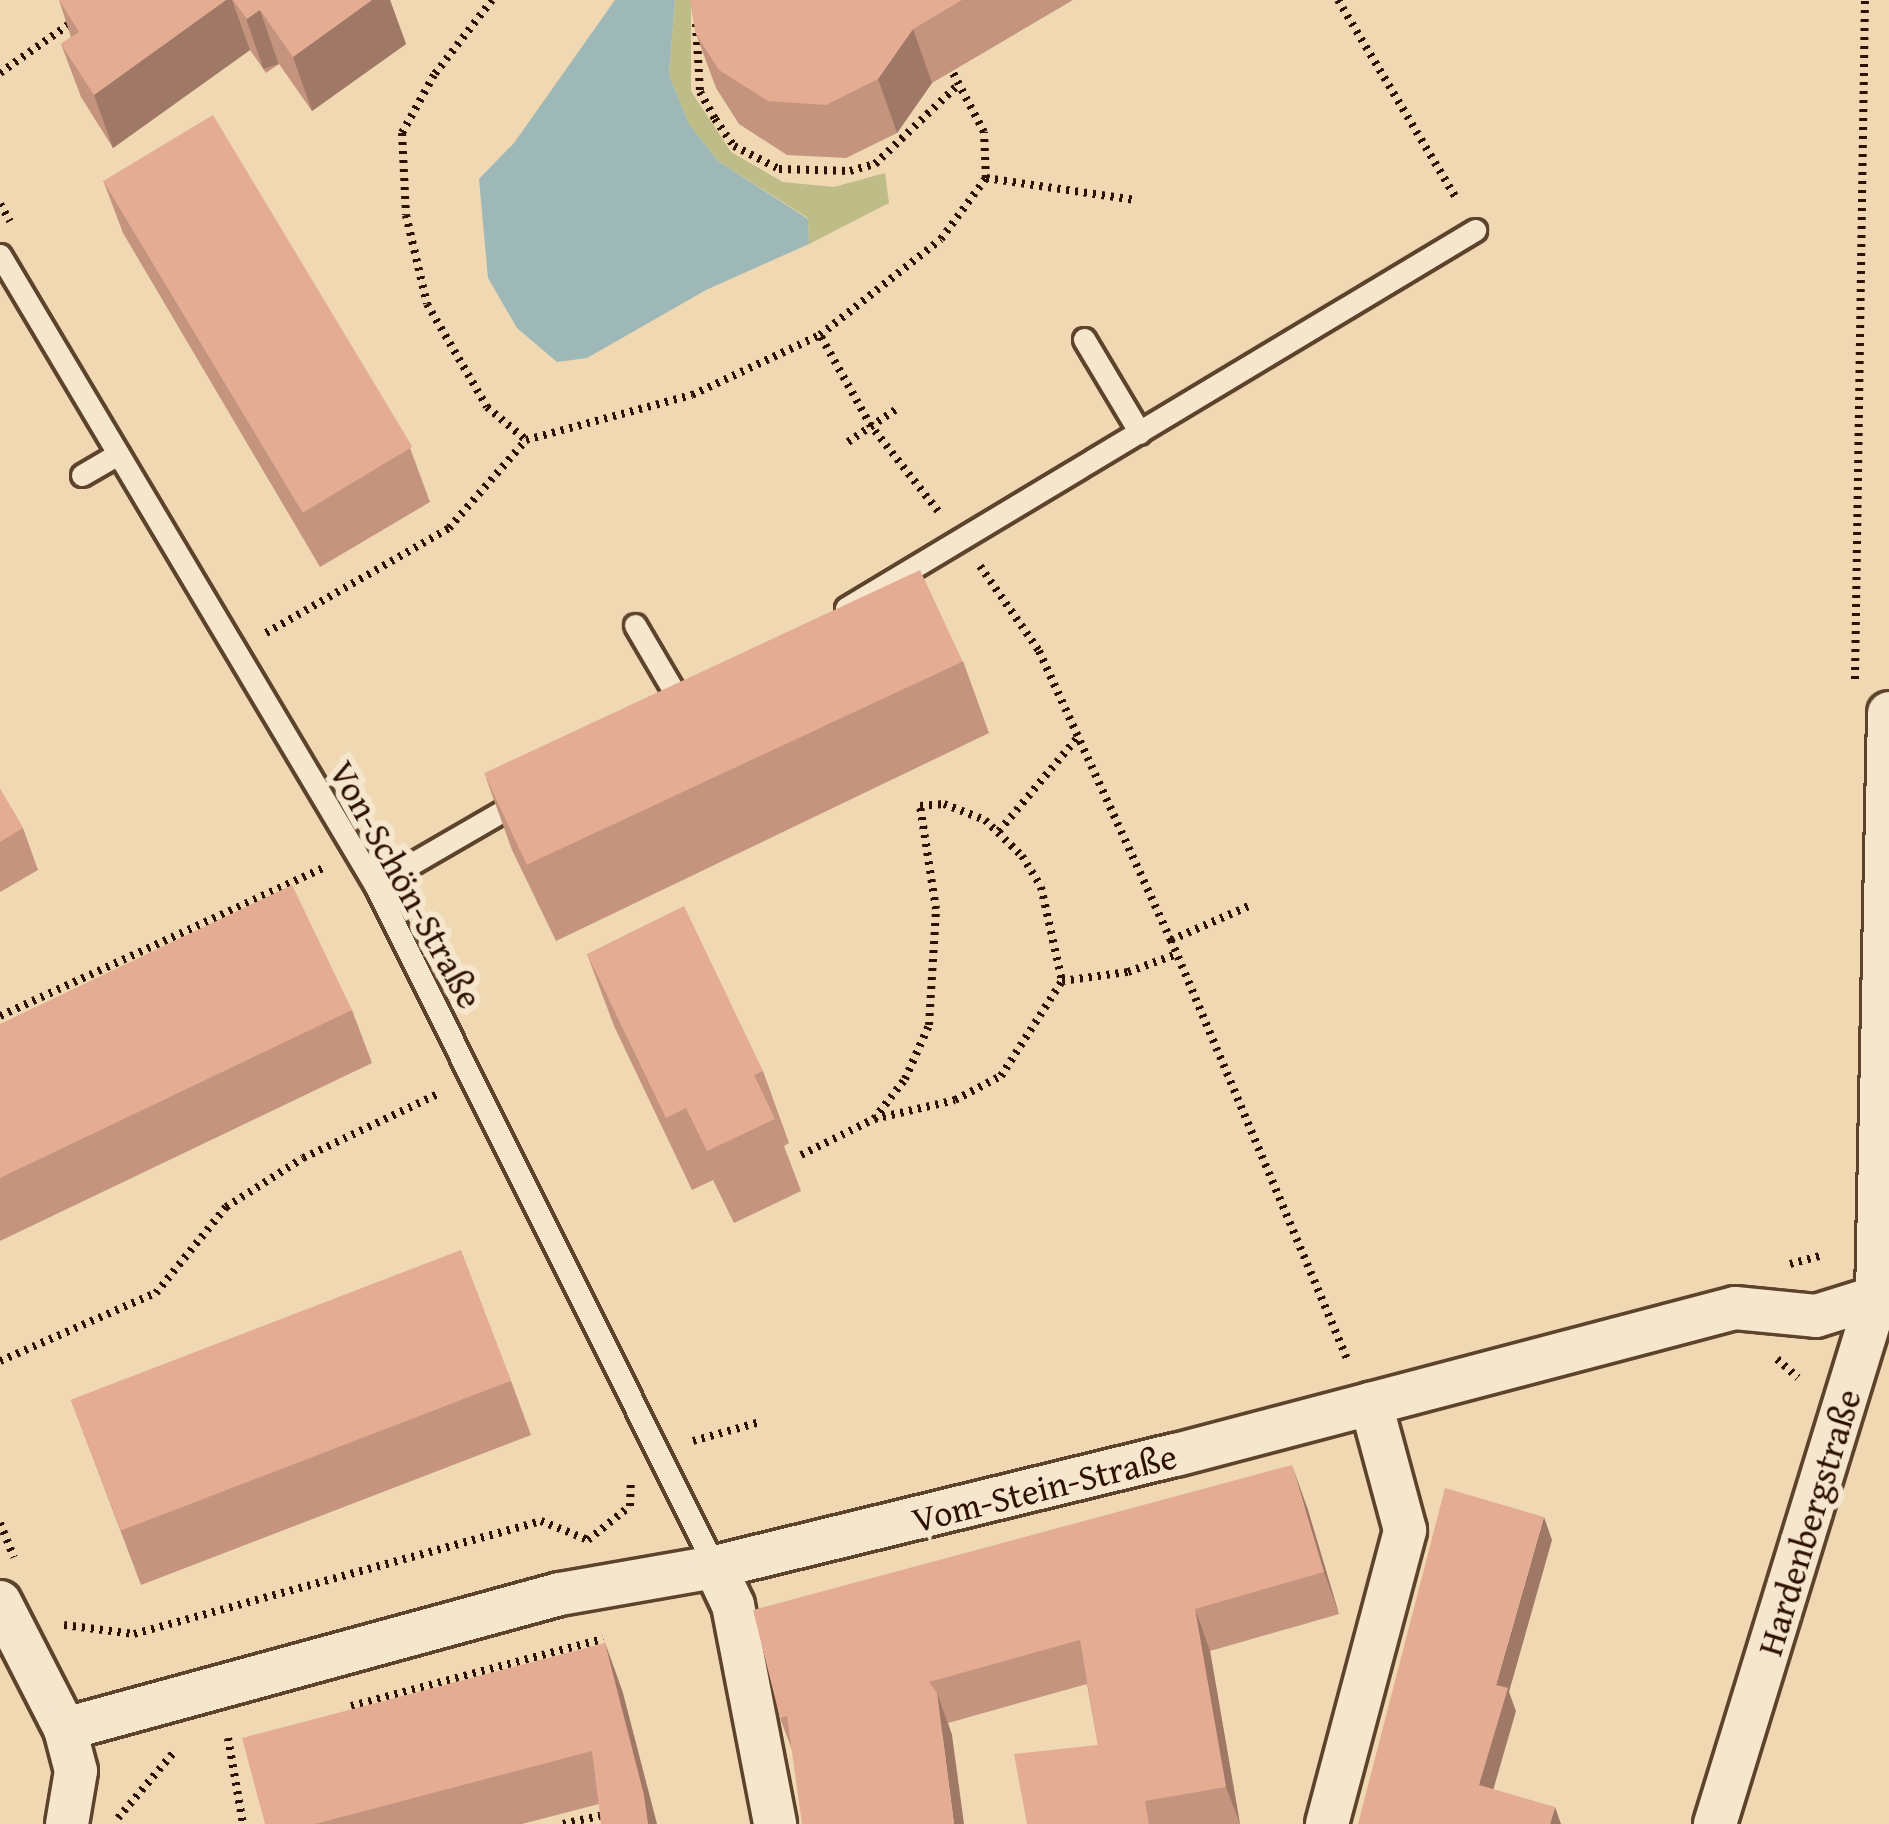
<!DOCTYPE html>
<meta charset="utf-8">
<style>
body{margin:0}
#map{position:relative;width:1889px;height:1824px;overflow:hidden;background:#efd8b2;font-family:"Gentium Book Plus",serif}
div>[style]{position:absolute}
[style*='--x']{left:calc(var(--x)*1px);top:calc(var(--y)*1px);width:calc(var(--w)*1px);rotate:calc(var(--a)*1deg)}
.green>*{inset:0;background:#bebd88}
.water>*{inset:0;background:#9db8b6}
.path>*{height:8px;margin-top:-4px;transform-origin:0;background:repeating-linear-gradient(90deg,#2e1100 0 3px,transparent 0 9px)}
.roads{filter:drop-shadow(3px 0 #5e432c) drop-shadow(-3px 0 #5e432c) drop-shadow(0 3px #5e432c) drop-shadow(0 -3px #5e432c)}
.service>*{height:21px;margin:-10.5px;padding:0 10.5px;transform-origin:10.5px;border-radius:10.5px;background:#f5e6cd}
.minor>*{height:42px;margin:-21px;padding:0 21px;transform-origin:21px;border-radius:21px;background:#f5e6cd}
.wall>*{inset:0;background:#c4947e}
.shaded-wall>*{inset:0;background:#a07866;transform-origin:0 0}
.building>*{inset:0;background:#e4ac92;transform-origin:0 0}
span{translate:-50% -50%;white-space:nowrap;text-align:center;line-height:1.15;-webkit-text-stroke:12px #f5e6cd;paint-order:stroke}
.street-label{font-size:36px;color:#2e1100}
</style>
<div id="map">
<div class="green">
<i style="clip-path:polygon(675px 0,691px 0,691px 91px,731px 152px,783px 182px,834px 187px,885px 173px,889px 203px,809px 244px,808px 218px,718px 161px,689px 124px,669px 75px)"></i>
</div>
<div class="water">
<i style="clip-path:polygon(615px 0,675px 0,669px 75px,689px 124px,718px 161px,808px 219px,809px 244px,706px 290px,587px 358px,557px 362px,517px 328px,488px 278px,479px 179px,514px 143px)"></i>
</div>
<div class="path">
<i style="--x:492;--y:0;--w:95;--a:127.7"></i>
<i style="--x:434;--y:75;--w:66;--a:118.9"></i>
<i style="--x:402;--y:133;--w:82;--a:87.2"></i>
<i style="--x:406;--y:215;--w:91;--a:76.7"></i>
<i style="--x:427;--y:304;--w:119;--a:59.8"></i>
<i style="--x:487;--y:407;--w:51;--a:40.2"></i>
<i style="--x:526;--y:440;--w:172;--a:-15.2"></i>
<i style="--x:692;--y:395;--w:141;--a:-25.1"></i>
<i style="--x:1338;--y:0;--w:233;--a:59.2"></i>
<i style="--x:696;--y:24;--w:68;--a:86.6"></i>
<i style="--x:700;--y:92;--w:31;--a:61"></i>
<i style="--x:715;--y:119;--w:33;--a:55"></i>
<i style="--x:734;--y:146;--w:51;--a:27.1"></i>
<i style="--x:779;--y:169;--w:71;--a:1.6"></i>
<i style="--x:850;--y:171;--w:26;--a:-16"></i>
<i style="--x:875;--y:164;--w:115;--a:-43.6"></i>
<i style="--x:0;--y:73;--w:88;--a:-35.3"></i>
<i style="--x:986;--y:178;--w:151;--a:8.4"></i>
<i style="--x:0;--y:204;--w:20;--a:60"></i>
<i style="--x:848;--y:442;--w:60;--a:-34.2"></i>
<i style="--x:938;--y:511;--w:108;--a:-128.2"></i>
<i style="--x:871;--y:426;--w:104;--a:-119.3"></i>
<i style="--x:820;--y:335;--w:154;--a:-38.4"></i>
<i style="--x:941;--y:239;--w:76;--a:-53.6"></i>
<i style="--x:986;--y:178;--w:46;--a:-92.5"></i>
<i style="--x:984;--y:132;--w:69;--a:-117.7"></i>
<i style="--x:980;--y:566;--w:103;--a:55.2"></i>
<i style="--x:1039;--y:651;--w:318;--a:65.5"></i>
<i style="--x:1171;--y:940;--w:458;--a:67.2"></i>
<i style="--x:266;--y:633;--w:211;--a:-29.8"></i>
<i style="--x:449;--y:528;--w:117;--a:-48.8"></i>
<i style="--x:1855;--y:679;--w:679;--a:-89.16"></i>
<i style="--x:999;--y:831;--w:123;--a:-50"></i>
<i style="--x:1171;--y:940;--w:85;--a:-23.6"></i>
<i style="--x:0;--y:1016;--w:358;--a:-24.6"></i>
<i style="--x:874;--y:1119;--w:51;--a:-52.2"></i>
<i style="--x:905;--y:1079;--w:59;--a:-66"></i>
<i style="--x:929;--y:1025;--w:116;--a:-86.5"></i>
<i style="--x:936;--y:909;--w:104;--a:-98.8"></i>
<i style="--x:920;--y:806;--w:24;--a:-5"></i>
<i style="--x:944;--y:804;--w:44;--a:21.3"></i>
<i style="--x:985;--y:820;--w:52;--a:44.2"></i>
<i style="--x:1022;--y:856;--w:36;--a:58"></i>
<i style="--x:1041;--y:887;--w:96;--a:77.4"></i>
<i style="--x:801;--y:1155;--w:81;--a:-26.3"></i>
<i style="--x:874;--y:1119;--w:83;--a:-13.2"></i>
<i style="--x:955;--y:1100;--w:52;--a:-27.6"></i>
<i style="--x:1001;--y:1076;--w:113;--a:-57.3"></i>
<i style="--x:1062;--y:981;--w:67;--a:-7.8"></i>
<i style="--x:1128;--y:972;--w:52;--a:-20.2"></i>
<i style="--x:1790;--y:1264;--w:34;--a:-15"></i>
<i style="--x:1777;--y:1359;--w:28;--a:42"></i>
<i style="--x:0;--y:1361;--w:170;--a:-23.6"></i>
<i style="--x:156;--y:1293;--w:111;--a:-50.9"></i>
<i style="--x:226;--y:1207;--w:91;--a:-32.5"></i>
<i style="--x:303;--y:1158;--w:149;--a:-25.4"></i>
<i style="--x:693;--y:1441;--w:70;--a:-15.8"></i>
<i style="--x:0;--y:1523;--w:37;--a:68"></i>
<i style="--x:64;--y:1625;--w:71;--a:7.3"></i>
<i style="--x:134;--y:1634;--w:422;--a:-15.5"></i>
<i style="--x:541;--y:1521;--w:51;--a:22"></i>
<i style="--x:588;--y:1540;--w:54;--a:-39"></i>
<i style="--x:630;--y:1506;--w:23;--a:-88"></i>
<i style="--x:351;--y:1706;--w:261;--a:-14.9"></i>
<i style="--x:228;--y:1738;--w:87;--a:80.1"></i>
<i style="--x:118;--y:1818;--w:87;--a:-49.7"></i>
<i style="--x:563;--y:1824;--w:46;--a:-12.5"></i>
</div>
<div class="roads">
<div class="service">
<i style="--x:0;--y:255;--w:733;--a:59.24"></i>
<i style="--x:375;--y:885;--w:762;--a:63.5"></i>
<i style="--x:1084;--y:339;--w:109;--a:59.2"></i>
<i style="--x:82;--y:475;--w:42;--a:-30.3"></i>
<i style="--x:846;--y:608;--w:734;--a:-31"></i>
<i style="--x:635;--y:625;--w:93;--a:59.6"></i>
<i style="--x:375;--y:885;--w:168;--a:-30.1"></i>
</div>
<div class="minor">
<i style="--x:715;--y:1567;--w:42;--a:64.7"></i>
<i style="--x:733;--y:1605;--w:223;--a:79.1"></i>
<i style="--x:0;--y:1602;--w:143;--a:62.9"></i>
<i style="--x:65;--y:1729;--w:43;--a:75.3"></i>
<i style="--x:76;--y:1771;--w:54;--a:99.6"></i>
<i style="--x:65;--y:1729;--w:513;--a:-15.26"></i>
<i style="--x:560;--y:1594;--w:157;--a:-9.9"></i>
<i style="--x:715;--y:1567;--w:474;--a:-13.7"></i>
<i style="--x:1176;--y:1455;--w:578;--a:-14.73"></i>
<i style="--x:1735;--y:1308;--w:81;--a:5.6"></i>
<i style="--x:1816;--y:1316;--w:64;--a:-17.3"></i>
<i style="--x:1327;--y:1824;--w:304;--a:-75.1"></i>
<i style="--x:1405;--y:1530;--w:131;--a:-105.1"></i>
<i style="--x:1715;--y:1824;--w:551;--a:-72.91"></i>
<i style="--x:1877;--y:1297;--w:584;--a:-88.82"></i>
</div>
</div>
<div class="wall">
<i style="clip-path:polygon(59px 0,390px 0,406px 44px,312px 111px,279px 64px,266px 73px,250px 50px,113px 148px,81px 97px,61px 44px,71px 37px)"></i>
<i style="clip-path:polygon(690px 0,1073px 0,932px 83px,897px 133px,846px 158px,787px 155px,739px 124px,716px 88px,696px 34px)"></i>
<i style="clip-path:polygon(103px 180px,410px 448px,430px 502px,320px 567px,123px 233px)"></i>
<i style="clip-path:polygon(963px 661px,989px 733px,556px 941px,512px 850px,486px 778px)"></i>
<i style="clip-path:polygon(0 789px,23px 828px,38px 870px,0 892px)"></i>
<i style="clip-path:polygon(587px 954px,763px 1071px,789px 1143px,784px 1146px,801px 1191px,734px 1223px,713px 1180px,692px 1190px,614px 1026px)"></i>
<i style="clip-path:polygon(352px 1010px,372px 1063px,0 1241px,0 1024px)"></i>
<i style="clip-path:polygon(511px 1381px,531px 1435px,141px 1585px,71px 1400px)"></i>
<i style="clip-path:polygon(1307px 1507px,1339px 1614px,1210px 1651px,1240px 1824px,1027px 1824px,1098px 1745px,1087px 1684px,948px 1723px,952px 1735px,792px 1750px,780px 1718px)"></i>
<i style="clip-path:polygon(605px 1643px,623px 1693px,599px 1804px,522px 1824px,265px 1824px)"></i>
</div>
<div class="shaded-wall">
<i style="clip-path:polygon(226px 0,232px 0,250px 50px,113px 148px,94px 95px)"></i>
<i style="clip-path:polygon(372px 0,390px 0,406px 44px,312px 111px,293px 57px)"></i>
<i style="left:260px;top:10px;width:57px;height:16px;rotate:71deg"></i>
<i style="clip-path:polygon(913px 29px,932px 83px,897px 133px,878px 79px)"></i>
<i style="clip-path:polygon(1292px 1465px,1307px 1507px,1339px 1614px,1324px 1572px)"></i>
<i style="clip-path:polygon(1544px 1517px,1552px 1540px,1509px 1692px,1516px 1711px,1488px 1808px,1479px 1785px,1496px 1685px)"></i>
<i style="clip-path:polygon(1195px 1609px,1210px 1651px,1240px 1824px,1226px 1787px)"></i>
<i style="clip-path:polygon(605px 1643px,623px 1693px,657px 1824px,648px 1824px)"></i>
<i style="clip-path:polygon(937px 1693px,952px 1735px,964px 1824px,954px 1824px)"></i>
<i style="clip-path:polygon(1555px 1807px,1561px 1824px,1550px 1824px)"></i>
</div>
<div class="building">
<i style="clip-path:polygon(59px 0,226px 0,94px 95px,61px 44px,79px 32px)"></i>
<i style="clip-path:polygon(233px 0,372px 0,293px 57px,260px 10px,247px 19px)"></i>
<i style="clip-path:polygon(690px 0,962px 0,913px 29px,878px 79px,826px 105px,768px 101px,719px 70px,696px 34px)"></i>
<i style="left:213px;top:115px;width:387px;height:128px;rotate:59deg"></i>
<i style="left:920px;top:570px;width:101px;height:481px;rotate:65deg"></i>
<i style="clip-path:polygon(0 789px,23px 828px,0 842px)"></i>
<i style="clip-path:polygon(292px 885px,352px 1010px,0 1178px,0 1024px)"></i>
<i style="clip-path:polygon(684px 906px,763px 1071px,754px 1075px,775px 1119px,707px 1151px,686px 1108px,666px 1118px,587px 954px)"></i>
<i style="left:461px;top:1250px;width:140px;height:418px;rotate:69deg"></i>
<i style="clip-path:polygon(1292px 1465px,1324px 1572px,1195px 1609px,1226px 1787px,1145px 1801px,1149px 1824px,1027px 1824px,1014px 1754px,1098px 1745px,1080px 1640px,929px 1682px,937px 1693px,954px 1824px,802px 1824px,787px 1716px,780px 1718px,753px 1610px)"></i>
<i style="clip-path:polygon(1445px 1488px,1544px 1517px,1496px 1685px,1508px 1688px,1479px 1785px,1555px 1807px,1550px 1824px,1358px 1824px)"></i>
<i style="clip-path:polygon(605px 1643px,644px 1795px,648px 1824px,601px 1824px,592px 1751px,315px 1824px,265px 1824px,242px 1738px)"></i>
</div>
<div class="street-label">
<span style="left:407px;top:884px;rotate:61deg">Von-Schön-Straße</span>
<span style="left:1044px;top:1487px;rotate:-14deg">Vom-Stein-Straße</span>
<span style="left:1808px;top:1522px;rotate:-73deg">Hardenbergstraße</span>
</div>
</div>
